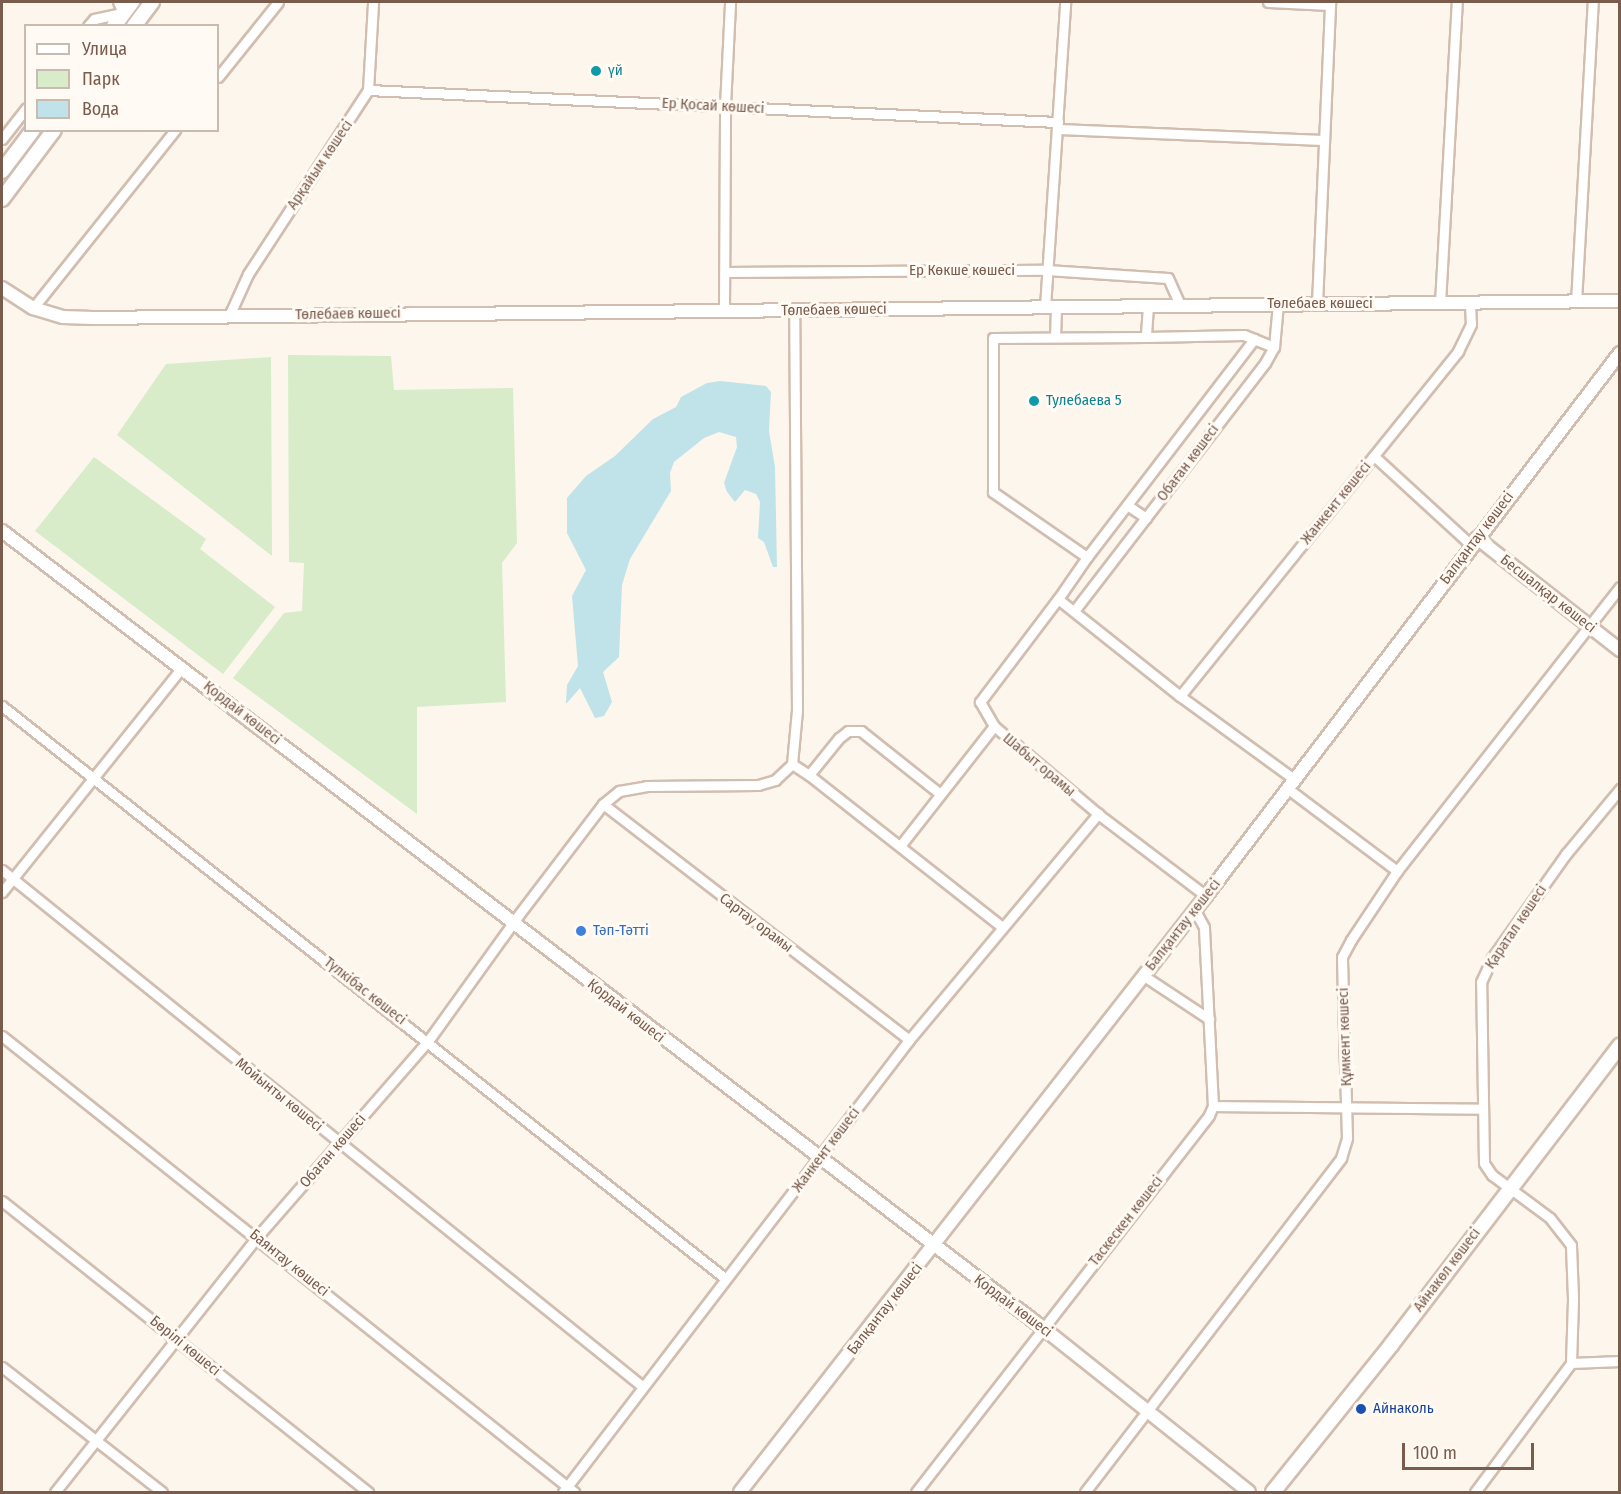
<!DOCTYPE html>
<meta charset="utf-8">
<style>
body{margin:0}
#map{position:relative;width:1621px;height:1494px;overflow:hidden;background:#fdf6ec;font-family:"Fira Sans Condensed",sans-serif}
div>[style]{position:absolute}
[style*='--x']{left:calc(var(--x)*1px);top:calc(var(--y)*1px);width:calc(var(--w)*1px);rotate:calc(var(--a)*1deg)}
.green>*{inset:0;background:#d8ecc9}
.water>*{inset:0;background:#bfe3e8}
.roads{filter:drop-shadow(2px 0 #d1beb0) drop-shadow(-2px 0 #d1beb0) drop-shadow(0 2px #d1beb0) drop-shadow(0 -2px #d1beb0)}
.minor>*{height:9px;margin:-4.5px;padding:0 4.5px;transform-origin:4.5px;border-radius:4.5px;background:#fff}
.tertiary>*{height:12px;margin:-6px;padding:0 6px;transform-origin:6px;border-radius:6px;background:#fff}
.secondary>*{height:14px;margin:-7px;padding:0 7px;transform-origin:7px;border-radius:7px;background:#fff}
.dots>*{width:16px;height:16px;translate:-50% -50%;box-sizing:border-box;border:3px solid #fffaf3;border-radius:50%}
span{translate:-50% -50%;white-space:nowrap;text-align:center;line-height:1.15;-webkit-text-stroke:6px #fffaf3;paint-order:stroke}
.culture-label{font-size:15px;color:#0d838f}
.left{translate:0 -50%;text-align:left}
.street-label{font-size:15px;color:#7a5c4d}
.shop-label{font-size:15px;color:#366cbe}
.transit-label{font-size:15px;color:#164399}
.frame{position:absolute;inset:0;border:3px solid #7a5c4d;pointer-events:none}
.legend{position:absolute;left:24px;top:24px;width:195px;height:108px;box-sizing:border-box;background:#fffaf3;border:2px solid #cabbb1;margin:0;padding:8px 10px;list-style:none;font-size:18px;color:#7a5c4d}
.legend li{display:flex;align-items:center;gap:12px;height:30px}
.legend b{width:30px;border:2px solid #cabbb1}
.scale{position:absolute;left:1402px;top:1443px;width:132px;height:27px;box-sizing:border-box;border:3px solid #7a5c4d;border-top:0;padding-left:8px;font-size:18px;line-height:21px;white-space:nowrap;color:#7a5c4d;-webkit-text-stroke:4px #fffaf3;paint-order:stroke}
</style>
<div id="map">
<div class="green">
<i style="clip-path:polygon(288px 355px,391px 356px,394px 390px,513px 388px,517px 543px,502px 563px,506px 702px,417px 707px,417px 814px,233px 678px,284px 613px,302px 611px,304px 563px,289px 562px)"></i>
<i style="clip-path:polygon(271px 357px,272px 556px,117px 435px,166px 364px)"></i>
<i style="clip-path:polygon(94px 457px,206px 539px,200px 549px,275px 607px,223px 674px,35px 531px)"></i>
</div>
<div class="water">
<i style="clip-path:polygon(720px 381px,766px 386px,771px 392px,769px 431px,775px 467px,777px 567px,773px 567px,764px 542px,758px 538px,760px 502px,756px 494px,745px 490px,735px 502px,727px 492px,724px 483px,737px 447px,736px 437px,719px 432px,704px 438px,674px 462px,670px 473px,671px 491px,630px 559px,622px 585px,619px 657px,603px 672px,612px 702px,604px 716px,595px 718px,580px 688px,566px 704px,567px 685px,578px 666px,572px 596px,586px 570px,567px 533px,567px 498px,586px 476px,615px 456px,653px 419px,676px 407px,681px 397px,707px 383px)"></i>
</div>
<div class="roads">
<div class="minor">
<i style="--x:1268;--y:2;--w:62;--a:2.8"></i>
<i style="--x:88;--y:26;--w:9;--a:-49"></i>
<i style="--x:94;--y:19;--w:30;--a:-12"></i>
<i style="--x:123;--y:13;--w:12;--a:-114"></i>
<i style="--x:218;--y:77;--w:96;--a:-51.3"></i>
<i style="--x:368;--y:90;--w:691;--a:2.66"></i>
<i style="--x:1057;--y:129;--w:267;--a:2.4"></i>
<i style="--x:2;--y:139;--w:39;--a:-52"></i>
<i style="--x:725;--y:272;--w:322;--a:-0.4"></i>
<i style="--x:1047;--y:270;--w:121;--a:3.8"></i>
<i style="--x:1168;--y:278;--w:30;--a:66"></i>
<i style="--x:1576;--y:302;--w:300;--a:-86.8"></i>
<i style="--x:1440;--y:303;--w:301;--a:-86.8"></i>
<i style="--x:1317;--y:304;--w:302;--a:-87.5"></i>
<i style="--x:1148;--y:306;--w:31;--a:94"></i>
<i style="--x:1146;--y:337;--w:153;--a:179.6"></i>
<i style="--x:993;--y:338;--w:154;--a:90"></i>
<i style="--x:993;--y:492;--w:114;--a:34.7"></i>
<i style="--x:1087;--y:557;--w:275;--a:-52.5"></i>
<i style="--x:1045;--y:307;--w:306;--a:-86.2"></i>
<i style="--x:33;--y:308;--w:228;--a:-51.4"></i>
<i style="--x:724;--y:310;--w:204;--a:-89.7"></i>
<i style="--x:725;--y:106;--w:104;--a:-87.2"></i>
<i style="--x:229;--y:316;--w:46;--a:-65.7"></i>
<i style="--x:248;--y:274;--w:220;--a:-56.9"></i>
<i style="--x:368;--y:90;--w:88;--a:-86.7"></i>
<i style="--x:1055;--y:337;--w:30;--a:-88"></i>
<i style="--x:1146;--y:337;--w:98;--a:-1.2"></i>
<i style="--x:1244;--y:335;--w:32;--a:22"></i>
<i style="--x:1374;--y:456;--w:132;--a:42.5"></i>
<i style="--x:1127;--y:505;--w:23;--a:34"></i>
<i style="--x:1087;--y:557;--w:51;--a:124.6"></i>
<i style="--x:1058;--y:599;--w:156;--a:38.5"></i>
<i style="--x:1180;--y:696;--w:141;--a:36.1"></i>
<i style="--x:1074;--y:611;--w:313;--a:-52.4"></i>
<i style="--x:1265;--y:363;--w:18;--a:-61"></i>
<i style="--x:1274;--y:347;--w:43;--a:-84.7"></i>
<i style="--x:1180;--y:696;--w:443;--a:-51.1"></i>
<i style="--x:1458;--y:351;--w:30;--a:-64"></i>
<i style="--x:1471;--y:324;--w:22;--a:-93"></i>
<i style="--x:2;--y:706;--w:923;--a:38.36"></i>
<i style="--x:994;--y:726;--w:28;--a:-120"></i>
<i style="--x:980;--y:702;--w:129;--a:-52.9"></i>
<i style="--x:792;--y:764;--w:54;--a:-84.7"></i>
<i style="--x:797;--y:710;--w:399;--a:-90.4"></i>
<i style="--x:809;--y:775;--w:246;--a:38.2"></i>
<i style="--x:1287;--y:788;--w:138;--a:37"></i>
<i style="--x:603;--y:804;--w:386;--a:37.6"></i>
<i style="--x:900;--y:846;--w:152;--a:-51.9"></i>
<i style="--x:994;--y:726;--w:136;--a:40.2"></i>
<i style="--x:1098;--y:814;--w:136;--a:37.2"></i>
<i style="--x:2;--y:870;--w:822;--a:38.88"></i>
<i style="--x:2;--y:892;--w:288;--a:-51.3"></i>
<i style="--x:1144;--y:976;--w:78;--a:33.5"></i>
<i style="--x:2;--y:1036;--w:732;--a:38.56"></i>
<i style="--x:1213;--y:1106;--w:268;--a:0.6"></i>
<i style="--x:2;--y:1201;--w:468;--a:38.5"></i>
<i style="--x:1571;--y:1363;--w:49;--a:-2.3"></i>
<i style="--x:2;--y:1367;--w:203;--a:38"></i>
<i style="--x:55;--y:1492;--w:325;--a:-51.6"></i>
<i style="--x:257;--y:1237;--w:260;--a:-48.9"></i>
<i style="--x:428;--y:1041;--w:153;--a:-54.3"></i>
<i style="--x:517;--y:917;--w:142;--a:-52.7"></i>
<i style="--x:603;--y:804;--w:21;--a:-39"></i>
<i style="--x:619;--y:791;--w:27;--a:-10"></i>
<i style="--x:646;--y:786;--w:112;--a:-0.5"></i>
<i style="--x:758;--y:785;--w:18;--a:-16"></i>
<i style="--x:775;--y:780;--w:23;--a:-43"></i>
<i style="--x:792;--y:764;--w:20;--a:33"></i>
<i style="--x:809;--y:775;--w:48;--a:-51"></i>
<i style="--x:839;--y:738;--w:11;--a:-38"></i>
<i style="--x:848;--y:731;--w:13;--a:0"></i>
<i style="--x:861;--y:731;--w:100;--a:38.5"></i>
<i style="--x:563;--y:1492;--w:569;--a:-52.57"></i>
<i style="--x:909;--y:1040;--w:295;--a:-50.1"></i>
<i style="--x:916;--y:1492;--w:477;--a:-52.1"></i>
<i style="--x:1209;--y:1115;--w:10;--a:-66"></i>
<i style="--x:1213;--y:1106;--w:179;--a:-92.9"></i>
<i style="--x:1204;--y:927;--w:18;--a:-119"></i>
<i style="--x:1085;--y:1492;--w:421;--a:-52.5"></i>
<i style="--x:1341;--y:1158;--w:21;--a:-73"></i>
<i style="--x:1347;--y:1138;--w:181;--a:-91.6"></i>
<i style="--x:1342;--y:957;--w:19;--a:-62"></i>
<i style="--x:1351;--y:940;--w:83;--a:-56.3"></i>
<i style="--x:1397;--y:871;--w:361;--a:-51.9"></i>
<i style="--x:1475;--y:1492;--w:161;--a:-53.3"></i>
<i style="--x:1571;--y:1363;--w:65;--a:-88.2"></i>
<i style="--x:1573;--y:1298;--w:53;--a:-92.2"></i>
<i style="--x:1571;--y:1245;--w:34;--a:-128"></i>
<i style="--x:1550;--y:1218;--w:72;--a:-143.4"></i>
<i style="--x:1492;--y:1175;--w:14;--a:-124"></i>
<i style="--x:1484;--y:1163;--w:181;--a:-90.9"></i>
<i style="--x:1481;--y:982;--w:26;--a:-65"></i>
<i style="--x:1492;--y:958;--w:128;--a:-54.6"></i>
<i style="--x:1566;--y:854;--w:85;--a:-50.3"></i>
</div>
<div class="tertiary">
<i style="--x:2;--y:288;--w:37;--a:33"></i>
<i style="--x:33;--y:308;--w:31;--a:17"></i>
<i style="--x:63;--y:317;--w:30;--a:2"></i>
<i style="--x:93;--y:318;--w:1527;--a:-0.64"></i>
<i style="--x:2;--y:531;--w:1311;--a:37.44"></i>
<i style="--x:1043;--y:1328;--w:263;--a:38.5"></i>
<i style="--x:1477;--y:538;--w:182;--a:38.1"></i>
<i style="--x:740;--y:1492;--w:757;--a:-51.98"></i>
<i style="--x:1206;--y:896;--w:683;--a:-52.68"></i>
</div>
<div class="secondary">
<i style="--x:114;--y:26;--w:30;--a:-53"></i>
<i style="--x:134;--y:26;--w:30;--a:-53"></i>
<i style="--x:2;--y:171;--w:51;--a:-52.9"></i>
<i style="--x:2;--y:199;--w:86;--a:-53"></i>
<i style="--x:1273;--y:1492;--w:189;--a:-51.2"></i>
<i style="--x:1391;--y:1345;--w:377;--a:-52.6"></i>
</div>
</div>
<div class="dots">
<i style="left:596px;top:71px;background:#0f9aa8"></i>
<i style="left:1034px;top:401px;background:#0f9aa8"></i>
<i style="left:581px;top:931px;background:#3f7fe0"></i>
<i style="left:1361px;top:1409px;background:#1a4fb4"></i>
</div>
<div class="culture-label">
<span class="left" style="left:608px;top:71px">үй</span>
<span class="left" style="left:1046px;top:401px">Тулебаева 5</span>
</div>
<div class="street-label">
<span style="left:713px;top:106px;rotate:3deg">Ер Қосай көшесі</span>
<span style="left:320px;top:165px;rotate:-56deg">Арқайым көшесі</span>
<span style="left:962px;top:271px">Ер Көкше көшесі</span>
<span style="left:1320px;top:304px">Төлебаев көшесі</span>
<span style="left:834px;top:310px;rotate:-1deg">Төлебаев көшесі</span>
<span style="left:348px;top:314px;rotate:-1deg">Төлебаев көшесі</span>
<span style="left:1188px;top:463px;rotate:-53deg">Обаған көшесі</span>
<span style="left:1336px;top:503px;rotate:-51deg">Жанкент көшесі</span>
<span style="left:1477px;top:538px;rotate:-53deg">Балқантау көшесі</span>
<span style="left:1548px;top:594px;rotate:38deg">Бесшалқар көшесі</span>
<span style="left:242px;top:713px;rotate:38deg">Қордай көшесі</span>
<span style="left:1039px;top:765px;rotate:40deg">Шабыт орамы</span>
<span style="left:756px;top:923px;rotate:37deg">Сартау орамы</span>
<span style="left:1183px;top:925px;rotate:-52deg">Балқантау көшесі</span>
<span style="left:1516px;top:927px;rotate:-56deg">Қаратал көшесі</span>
<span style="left:365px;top:991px;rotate:38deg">Түлкібас көшесі</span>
<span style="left:626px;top:1011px;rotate:38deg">Қордай көшесі</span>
<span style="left:1345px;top:1037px;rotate:-92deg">Құмкент көшесі</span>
<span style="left:279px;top:1095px;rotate:39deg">Мойынты көшесі</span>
<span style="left:826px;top:1150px;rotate:-53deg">Жанкент көшесі</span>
<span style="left:333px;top:1151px;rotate:-49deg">Обаған көшесі</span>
<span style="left:1126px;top:1221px;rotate:-52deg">Таскескен көшесі</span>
<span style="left:289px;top:1263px;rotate:39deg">Баянтау көшесі</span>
<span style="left:1447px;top:1270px;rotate:-53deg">Айнакөл көшесі</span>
<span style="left:1013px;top:1306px;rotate:37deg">Қордай көшесі</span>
<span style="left:885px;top:1309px;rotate:-52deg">Балқантау көшесі</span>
<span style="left:185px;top:1346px;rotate:39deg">Бөрілі көшесі</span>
</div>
<div class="shop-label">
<span class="left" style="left:593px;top:931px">Тәп-Тәтті</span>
</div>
<div class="transit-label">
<span class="left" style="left:1373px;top:1409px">Айнаколь</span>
</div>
<div class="frame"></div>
<ul class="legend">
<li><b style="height:8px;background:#fff"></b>Улица</li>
<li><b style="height:16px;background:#d8ecc9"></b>Парк</li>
<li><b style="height:16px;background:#bfe3e8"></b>Вода</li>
</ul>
<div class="scale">100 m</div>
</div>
